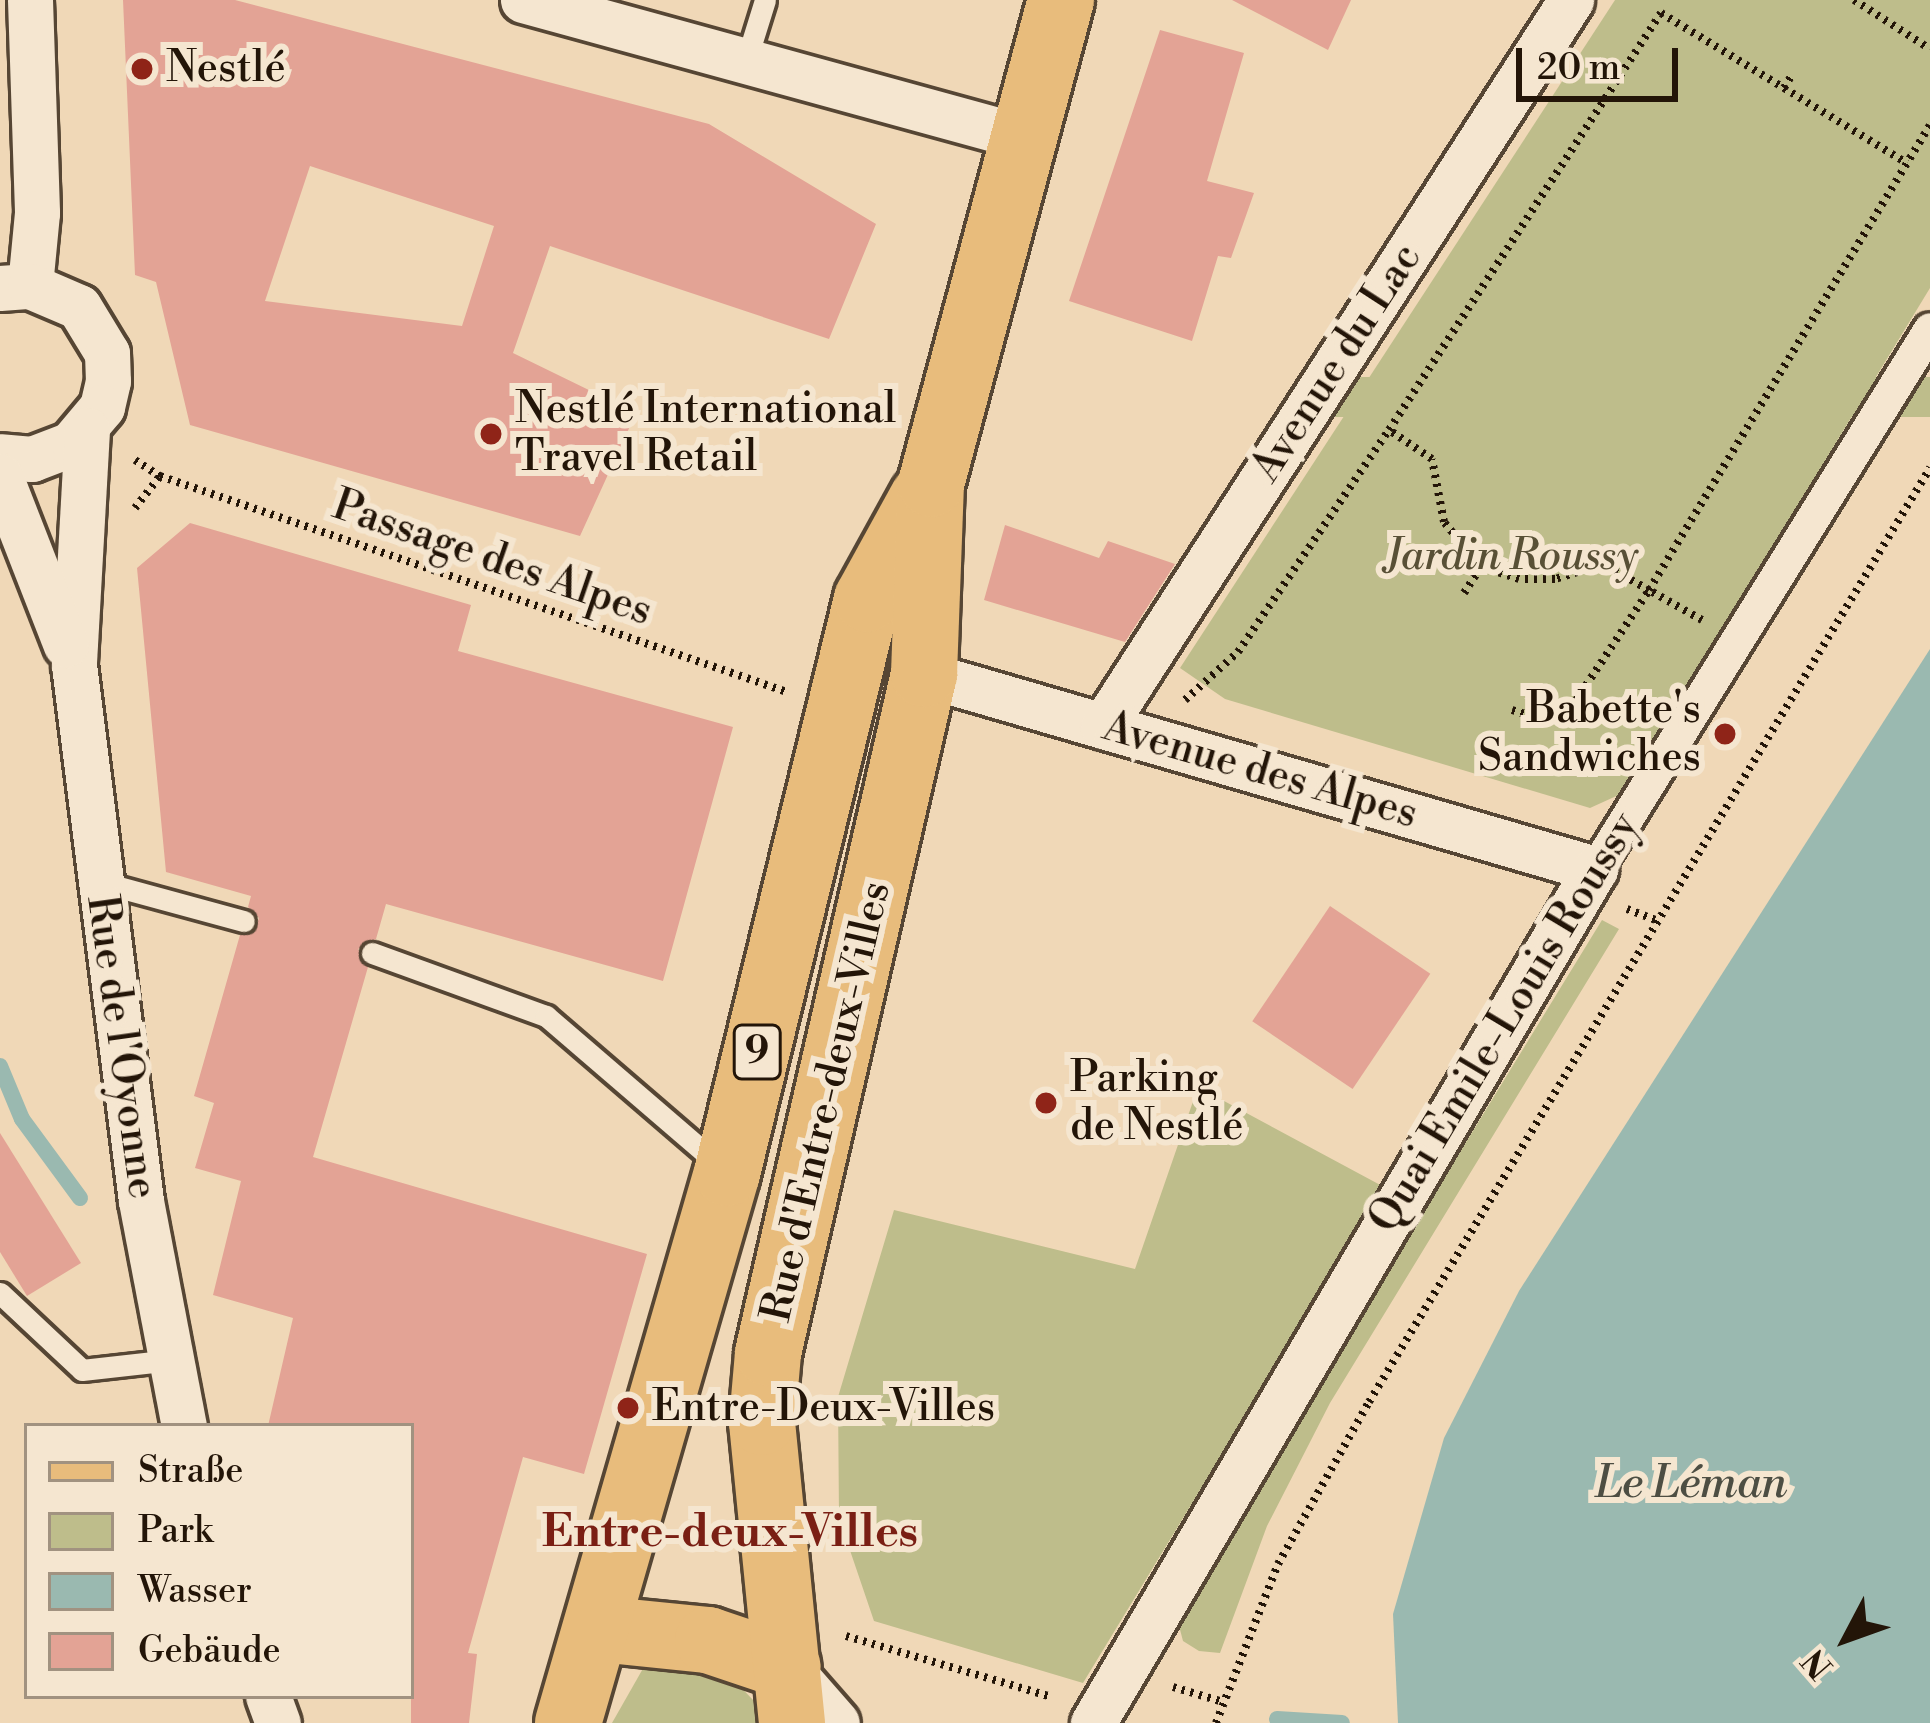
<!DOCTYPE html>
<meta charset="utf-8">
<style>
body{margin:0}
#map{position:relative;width:1930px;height:1723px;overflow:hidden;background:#f0d8b7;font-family:"Libre Bodoni",serif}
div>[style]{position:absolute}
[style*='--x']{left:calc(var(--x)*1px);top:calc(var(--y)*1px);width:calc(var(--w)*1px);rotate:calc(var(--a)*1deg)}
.green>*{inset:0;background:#bebd8b;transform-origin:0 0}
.water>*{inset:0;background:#9ab9b0}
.stream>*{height:16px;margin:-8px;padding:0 8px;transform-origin:8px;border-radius:8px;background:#9ab9b0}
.building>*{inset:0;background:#e3a395;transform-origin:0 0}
.path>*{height:8px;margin-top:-4px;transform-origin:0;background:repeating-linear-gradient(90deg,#231508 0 3px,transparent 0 9px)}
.roads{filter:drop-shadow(3px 0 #564634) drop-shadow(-3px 0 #564634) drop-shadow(0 3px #564634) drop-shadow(0 -3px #564634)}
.service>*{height:21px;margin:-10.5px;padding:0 10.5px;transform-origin:10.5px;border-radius:10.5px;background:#f5e6d0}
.pedestrian>*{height:33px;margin:-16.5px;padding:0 16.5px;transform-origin:16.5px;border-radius:16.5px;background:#f5e6d0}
.minor>*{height:45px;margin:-22.5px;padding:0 22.5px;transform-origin:22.5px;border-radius:22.5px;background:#f5e6d0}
.primary>*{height:66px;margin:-33px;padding:0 33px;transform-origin:33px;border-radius:33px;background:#e8bc7c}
.dots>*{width:33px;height:33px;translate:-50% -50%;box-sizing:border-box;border:6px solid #f5e6d0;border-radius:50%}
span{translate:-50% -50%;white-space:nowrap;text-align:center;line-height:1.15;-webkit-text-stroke:12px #f5e6d0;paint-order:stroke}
.shield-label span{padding:3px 9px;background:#f5e6d0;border:3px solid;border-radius:9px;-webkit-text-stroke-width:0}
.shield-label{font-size:39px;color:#231508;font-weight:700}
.poi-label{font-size:42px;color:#231508}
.left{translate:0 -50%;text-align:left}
.right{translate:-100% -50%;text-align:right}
.street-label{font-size:42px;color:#231508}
.park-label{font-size:42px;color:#595036;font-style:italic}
.water-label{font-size:45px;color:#4d4e43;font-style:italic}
.neighbourhood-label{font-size:45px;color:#7a1f14;font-weight:700}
.legend{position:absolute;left:24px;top:1423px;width:390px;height:276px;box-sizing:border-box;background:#f5e6d0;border:3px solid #a19280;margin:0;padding:15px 21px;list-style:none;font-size:36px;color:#231508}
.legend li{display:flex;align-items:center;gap:24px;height:60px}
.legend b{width:60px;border:3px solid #a19280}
.north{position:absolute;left:1786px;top:1579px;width:120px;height:120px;-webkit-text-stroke:9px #f5e6d0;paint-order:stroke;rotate:229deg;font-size:33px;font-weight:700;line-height:48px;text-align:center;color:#231508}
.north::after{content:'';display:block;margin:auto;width:42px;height:54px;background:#231508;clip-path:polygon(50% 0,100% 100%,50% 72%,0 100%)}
.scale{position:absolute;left:1516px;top:48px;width:162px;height:54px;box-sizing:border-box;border:6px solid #231508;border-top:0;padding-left:15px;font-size:36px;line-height:42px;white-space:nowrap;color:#231508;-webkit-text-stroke:9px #f5e6d0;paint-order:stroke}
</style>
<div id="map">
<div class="green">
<i style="clip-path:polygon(1615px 0,1930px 0,1930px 288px,1623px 793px,1590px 808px,1225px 699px,1180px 668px)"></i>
<i style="left:1930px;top:377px;width:40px;height:600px;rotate:90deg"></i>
<i style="clip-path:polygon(1602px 920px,1619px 929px,1330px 1403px,1267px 1526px,1220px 1653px,1199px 1651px,1183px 1641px,1178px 1622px,1231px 1526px)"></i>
<i style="clip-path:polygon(1198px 1087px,1384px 1187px,1083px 1683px,874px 1621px,839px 1518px,838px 1397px,894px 1210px,1135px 1269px)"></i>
<i style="clip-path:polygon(649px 1658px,734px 1680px,753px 1700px,758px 1723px,612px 1723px)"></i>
</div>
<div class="water">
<i style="clip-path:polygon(1930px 649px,1930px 1723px,1398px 1723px,1393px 1614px,1444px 1438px,1519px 1291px)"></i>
</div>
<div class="stream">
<i style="--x:0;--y:1066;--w:57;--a:67.5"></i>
<i style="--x:22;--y:1119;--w:98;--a:53.7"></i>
<i style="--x:1277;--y:1719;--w:65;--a:3.5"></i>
</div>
<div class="building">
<i style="clip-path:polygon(evenodd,123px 0,235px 0,709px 124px,876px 224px,829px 339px,550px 246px,513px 353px,636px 413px,580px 536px,190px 425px,156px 282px,135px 275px,123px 0,310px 166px,494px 226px,462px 326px,265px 301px,310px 166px)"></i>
<i style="clip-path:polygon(1232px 0,1351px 0,1328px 50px)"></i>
<i style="clip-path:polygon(1160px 30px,1244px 53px,1207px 181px,1254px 193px,1231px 258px,1218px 256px,1192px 341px,1069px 301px)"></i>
<i style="clip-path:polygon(190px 523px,471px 605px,458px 651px,733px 727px,663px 981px,386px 904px,376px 939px,358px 949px,368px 967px,313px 1157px,647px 1254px,584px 1474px,523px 1457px,468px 1653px,477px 1654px,469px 1723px,411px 1723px,411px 1426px,268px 1426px,293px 1318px,213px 1295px,241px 1181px,195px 1168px,214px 1103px,194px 1096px,240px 935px,254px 932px,259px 918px,248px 907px,251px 896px,166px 872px,137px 568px)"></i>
<i style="clip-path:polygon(1005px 525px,1099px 558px,1108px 541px,1175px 564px,1125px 642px,984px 600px)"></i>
<i style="left:1330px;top:906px;width:121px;height:139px;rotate:34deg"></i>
<i style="clip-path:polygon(0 1133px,81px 1263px,27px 1296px,0 1252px)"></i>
</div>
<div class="path">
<i style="--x:1854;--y:0;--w:90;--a:32.8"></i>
<i style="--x:1784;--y:88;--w:17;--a:-59"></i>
<i style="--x:135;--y:460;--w:30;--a:33"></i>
<i style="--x:160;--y:476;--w:663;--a:19.01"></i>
<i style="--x:135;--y:508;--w:41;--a:-52"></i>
<i style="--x:1464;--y:593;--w:31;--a:-57"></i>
<i style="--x:1702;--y:620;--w:61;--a:-150.5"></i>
<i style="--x:1649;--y:590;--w:543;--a:-58.86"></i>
<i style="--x:1185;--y:700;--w:72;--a:-42.2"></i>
<i style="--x:1238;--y:652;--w:268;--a:-55.8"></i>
<i style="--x:1512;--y:710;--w:27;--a:17"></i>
<i style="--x:1538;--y:718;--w:34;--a:-17"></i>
<i style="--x:1571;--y:708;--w:141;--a:-56.5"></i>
<i style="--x:1649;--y:590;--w:53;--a:-150.5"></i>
<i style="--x:1603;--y:564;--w:50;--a:162.6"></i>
<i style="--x:1555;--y:579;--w:36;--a:180"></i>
<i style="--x:1519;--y:579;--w:40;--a:-162"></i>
<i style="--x:1481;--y:567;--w:58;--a:-129.4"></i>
<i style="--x:1444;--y:522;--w:64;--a:-100.8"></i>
<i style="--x:1432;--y:459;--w:52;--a:-146"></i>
<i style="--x:1389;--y:430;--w:498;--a:-56.9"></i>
<i style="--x:1661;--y:13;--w:288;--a:31.4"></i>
<i style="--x:1627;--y:909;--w:30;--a:21"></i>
<i style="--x:846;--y:1636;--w:215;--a:16.5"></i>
<i style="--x:1173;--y:1687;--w:52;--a:16.7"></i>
<i style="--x:1216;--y:1723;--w:171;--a:-68.7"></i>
<i style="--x:1278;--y:1564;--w:186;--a:-60.7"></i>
<i style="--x:1369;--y:1402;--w:1090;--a:-59.01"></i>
</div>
<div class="roads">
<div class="service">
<i style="--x:746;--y:61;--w:64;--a:-72.7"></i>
<i style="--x:100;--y:882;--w:149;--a:15.2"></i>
<i style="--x:372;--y:953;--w:185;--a:19.9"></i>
<i style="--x:546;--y:1016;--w:227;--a:40.7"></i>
<i style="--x:0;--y:1293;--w:112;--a:43.2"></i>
<i style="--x:82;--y:1370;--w:90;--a:-6.4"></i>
</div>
<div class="pedestrian">
<i style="--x:1595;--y:869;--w:635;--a:-58.19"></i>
</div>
<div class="minor">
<i style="--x:30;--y:0;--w:213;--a:88.1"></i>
<i style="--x:37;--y:213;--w:73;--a:95.5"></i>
<i style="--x:523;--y:0;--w:514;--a:15.33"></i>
<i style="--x:0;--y:288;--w:30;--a:-4"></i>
<i style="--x:30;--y:286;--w:53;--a:23.2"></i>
<i style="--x:79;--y:307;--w:54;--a:58.7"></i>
<i style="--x:107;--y:353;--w:28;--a:88"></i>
<i style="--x:108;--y:381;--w:27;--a:103"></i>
<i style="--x:102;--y:407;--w:48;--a:130"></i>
<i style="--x:71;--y:444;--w:42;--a:159"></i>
<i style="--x:32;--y:459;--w:32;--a:-175"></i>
<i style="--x:87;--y:430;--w:235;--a:93.2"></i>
<i style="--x:74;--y:665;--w:540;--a:82.87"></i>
<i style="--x:141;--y:1201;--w:229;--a:79.2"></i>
<i style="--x:0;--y:476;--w:181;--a:68.7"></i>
<i style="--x:924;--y:674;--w:699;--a:16.2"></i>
<i style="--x:1595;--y:869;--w:991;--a:120.45"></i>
<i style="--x:1103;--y:726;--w:864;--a:-57.19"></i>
<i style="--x:788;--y:1667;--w:74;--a:48.8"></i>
<i style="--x:268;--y:1696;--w:29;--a:70"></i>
</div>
<div class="primary">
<i style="--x:599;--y:1629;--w:110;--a:5.8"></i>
<i style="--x:708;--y:1640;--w:84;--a:18.6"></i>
<i style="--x:568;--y:1723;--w:573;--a:-73.88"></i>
<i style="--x:727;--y:1173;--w:591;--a:-76.29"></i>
<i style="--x:867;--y:599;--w:116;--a:-61.2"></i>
<i style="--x:792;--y:1723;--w:302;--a:-95.7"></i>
<i style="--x:762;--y:1422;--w:69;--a:-85"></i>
<i style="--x:768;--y:1353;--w:697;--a:-77.06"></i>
<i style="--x:924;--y:674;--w:190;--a:-87.9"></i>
<i style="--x:931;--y:484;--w:501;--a:-74.97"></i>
</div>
</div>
<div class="dots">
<i style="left:142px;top:69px;background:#8f2418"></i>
<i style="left:491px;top:434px;background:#8f2418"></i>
<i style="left:1725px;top:734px;background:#8f2418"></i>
<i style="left:1046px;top:1103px;background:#8f2418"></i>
<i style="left:628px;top:1408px;background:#8f2418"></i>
</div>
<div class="shield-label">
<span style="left:757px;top:1052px">9</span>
</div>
<div class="poi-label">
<span class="left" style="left:166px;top:69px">Nestlé</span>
<span class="left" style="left:515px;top:434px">Nestlé International<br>Travel Retail</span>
<span class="right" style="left:1701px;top:734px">Babette's<br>Sandwiches</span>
<span class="left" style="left:1070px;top:1103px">Parking<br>de Nestlé</span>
<span class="left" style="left:652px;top:1408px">Entre-Deux-Villes</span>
</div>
<div class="street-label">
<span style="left:1337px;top:363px;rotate:-57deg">Avenue du Lac</span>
<span style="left:492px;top:559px;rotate:19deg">Passage des Alpes</span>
<span style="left:1260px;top:771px;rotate:16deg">Avenue des Alpes</span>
<span style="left:1505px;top:1023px;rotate:-59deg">Quai Emile-Louis Roussy</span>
<span style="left:121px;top:1047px;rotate:82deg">Rue de l'Oyonne</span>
<span style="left:827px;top:1102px;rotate:-77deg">Rue d'Entre-deux-Villes</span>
</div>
<div class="park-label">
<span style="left:1512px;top:557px">Jardin Roussy</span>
</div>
<div class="water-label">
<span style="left:1691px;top:1484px">Le Léman</span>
</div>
<div class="neighbourhood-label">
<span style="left:730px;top:1533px">Entre-deux-Villes</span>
</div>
<ul class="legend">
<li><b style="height:15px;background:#e8bc7c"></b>Straße</li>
<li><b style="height:33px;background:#bebd8b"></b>Park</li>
<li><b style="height:33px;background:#9ab9b0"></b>Wasser</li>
<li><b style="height:33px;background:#e3a395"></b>Gebäude</li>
</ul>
<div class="north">N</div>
<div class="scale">20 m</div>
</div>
